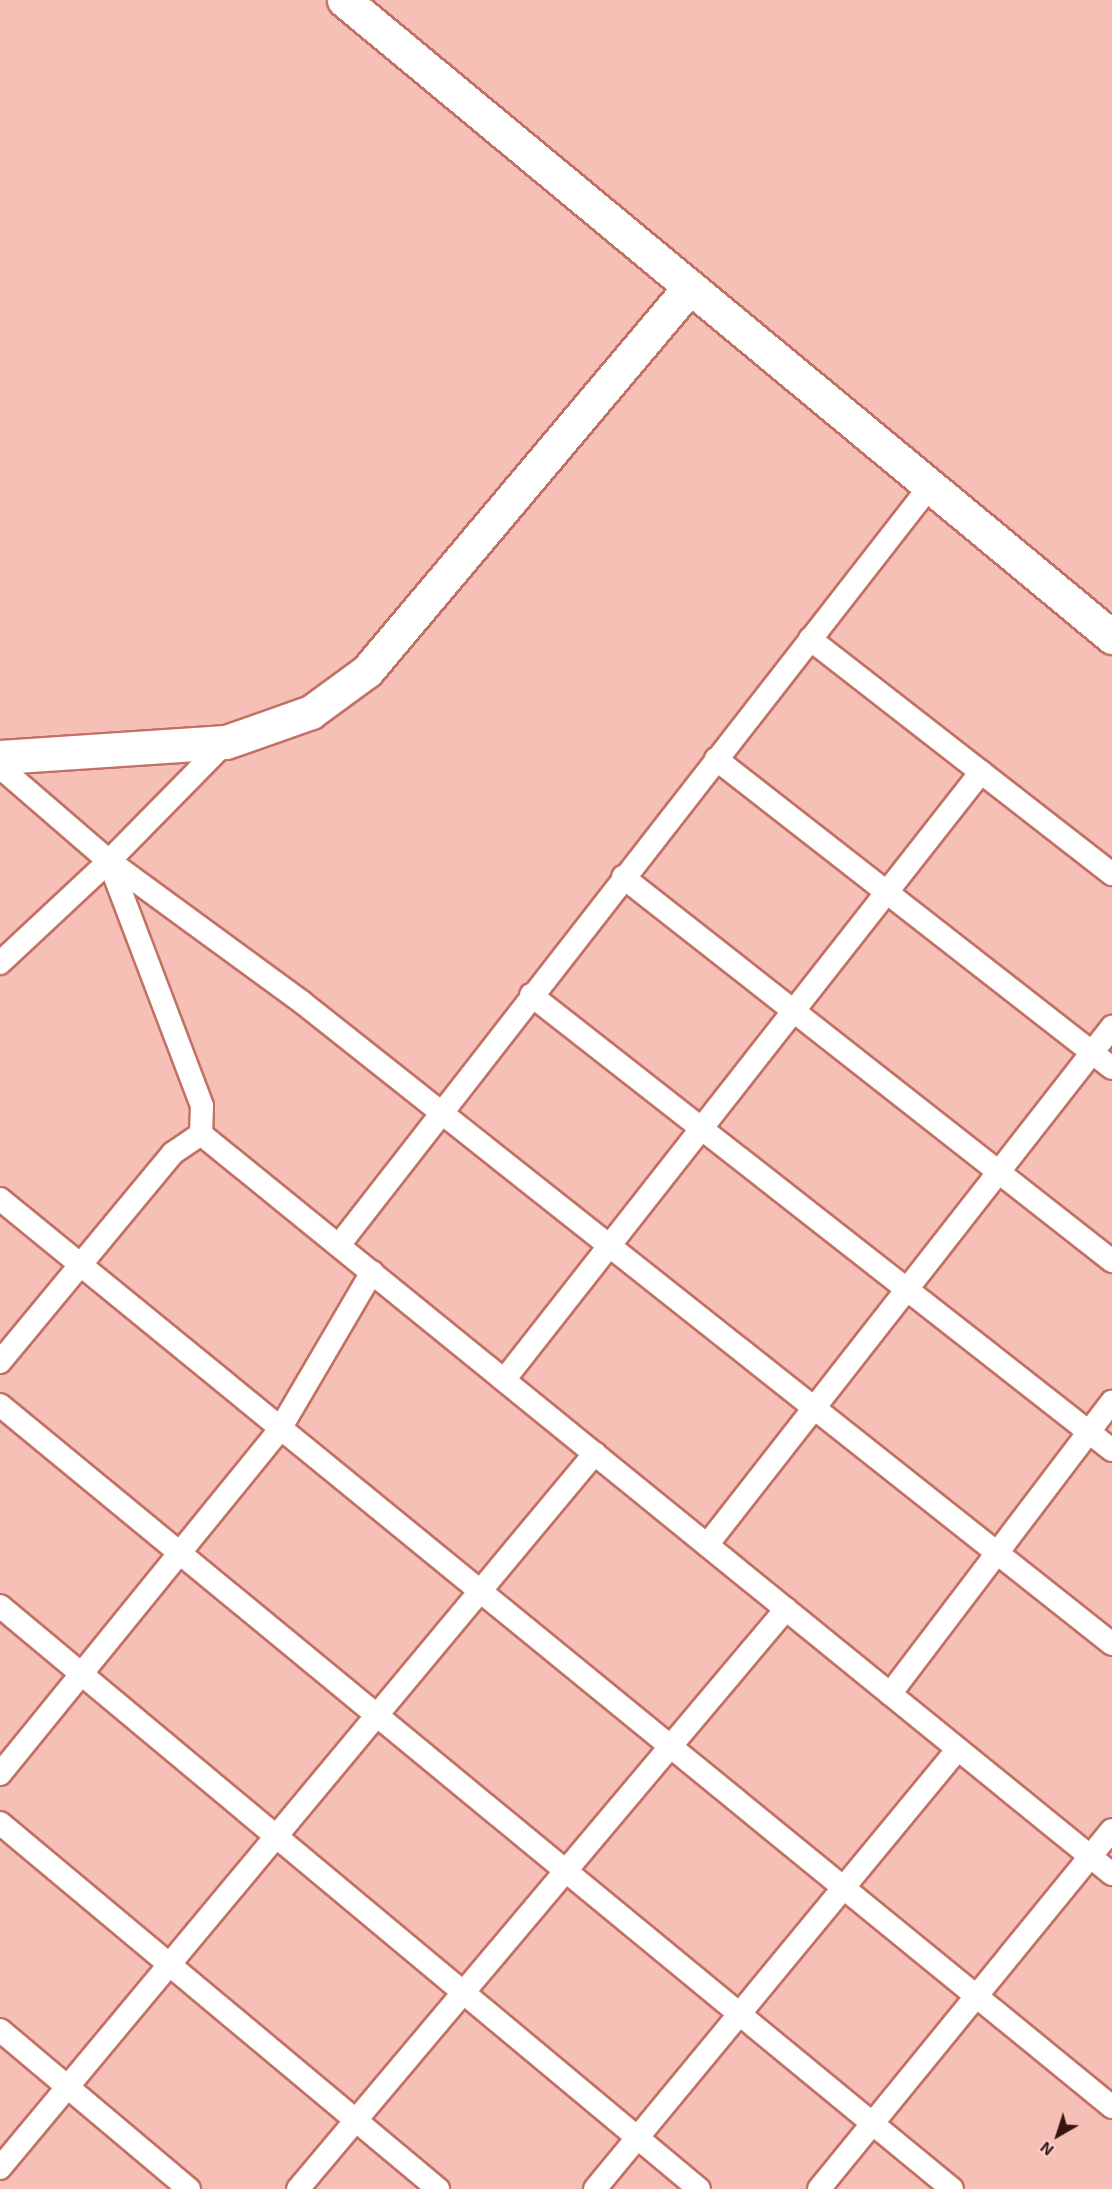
<!DOCTYPE html>
<style>
body{margin:0}
#map{position:relative;width:1112px;height:2189px;overflow:hidden;background:#f7c0b7;font-family:"Exo 2",sans-serif}
div>[style]{position:absolute}
[style*='--x']{left:calc(var(--x)*1px);top:calc(var(--y)*1px);width:calc(var(--w)*1px);rotate:calc(var(--a)*1deg)}
.roads{filter:drop-shadow(2px 0 #c37164) drop-shadow(-2px 0 #c37164) drop-shadow(0 2px #c37164) drop-shadow(0 -2px #c37164)}
.service>*{height:22px;margin:-11px;padding:0 11px;transform-origin:11px;border-radius:11px;background:#fff}
.minor>*{height:33px;margin:-16.5px;padding:0 16.5px;transform-origin:16.5px;border-radius:16.5px;background:#fff}
span{translate:-50% -50%;white-space:nowrap;text-align:center;line-height:1.15;-webkit-text-stroke:4.5px #f8d3cc;paint-order:stroke}
.north{position:absolute;left:1028px;top:2105px;width:60px;height:60px;-webkit-text-stroke:4px #f8d3cc;paint-order:stroke;rotate:219deg;font-size:16px;font-weight:700;line-height:24px;text-align:center;color:#371612}
.north::after{content:'';display:block;margin:auto;width:21px;height:27px;background:#371612;clip-path:polygon(50% 0,100% 100%,50% 72%,0 100%)}
</style>
<div id="map">
<div class="roads">
<div class="service">
<i style="--x:810;--y:639;--w:383;--a:37.9"></i>
<i style="--x:716;--y:759;--w:502;--a:37.97"></i>
<i style="--x:0;--y:767;--w:144;--a:40.8"></i>
<i style="--x:109;--y:861;--w:167;--a:-45.5"></i>
<i style="--x:109;--y:861;--w:240;--a:36.2"></i>
<i style="--x:303;--y:1003;--w:1032;--a:38.39"></i>
<i style="--x:109;--y:861;--w:262;--a:69.2"></i>
<i style="--x:202;--y:1106;--w:28;--a:92"></i>
<i style="--x:623;--y:877;--w:622;--a:38.14"></i>
<i style="--x:0;--y:963;--w:149;--a:-43.1"></i>
<i style="--x:531;--y:995;--w:738;--a:38.07"></i>
<i style="--x:0;--y:1199;--w:1436;--a:39.23"></i>
<i style="--x:339;--y:1245;--w:962;--a:-52.09"></i>
<i style="--x:0;--y:1362;--w:271;--a:-50.4"></i>
<i style="--x:173;--y:1153;--w:34;--a:-34"></i>
<i style="--x:201;--y:1134;--w:1174;--a:39.09"></i>
<i style="--x:504;--y:1380;--w:773;--a:-51.88"></i>
<i style="--x:0;--y:1405;--w:1233;--a:39.47"></i>
<i style="--x:707;--y:1545;--w:658;--a:-51.98"></i>
<i style="--x:0;--y:1606;--w:910;--a:39.83"></i>
<i style="--x:890;--y:1694;--w:367;--a:-52.8"></i>
<i style="--x:0;--y:1774;--w:444;--a:-50.9"></i>
<i style="--x:280;--y:1429;--w:182;--a:-59.6"></i>
<i style="--x:0;--y:1823;--w:571;--a:39.88"></i>
<i style="--x:0;--y:2030;--w:247;--a:40.1"></i>
<i style="--x:0;--y:2168;--w:930;--a:-50.23"></i>
<i style="--x:298;--y:2189;--w:758;--a:-49.92"></i>
<i style="--x:595;--y:2189;--w:570;--a:-50.48"></i>
<i style="--x:819;--y:2189;--w:463;--a:-50.8"></i>
</div>
<div class="minor">
<i style="--x:344;--y:0;--w:998;--a:39.67"></i>
<i style="--x:0;--y:757;--w:226;--a:-3.8"></i>
<i style="--x:226;--y:742;--w:90;--a:-19.4"></i>
<i style="--x:311;--y:712;--w:69;--a:-36.2"></i>
<i style="--x:367;--y:671;--w:500;--a:-49.95"></i>
</div>
</div>
<div class="north">N</div>
</div>
